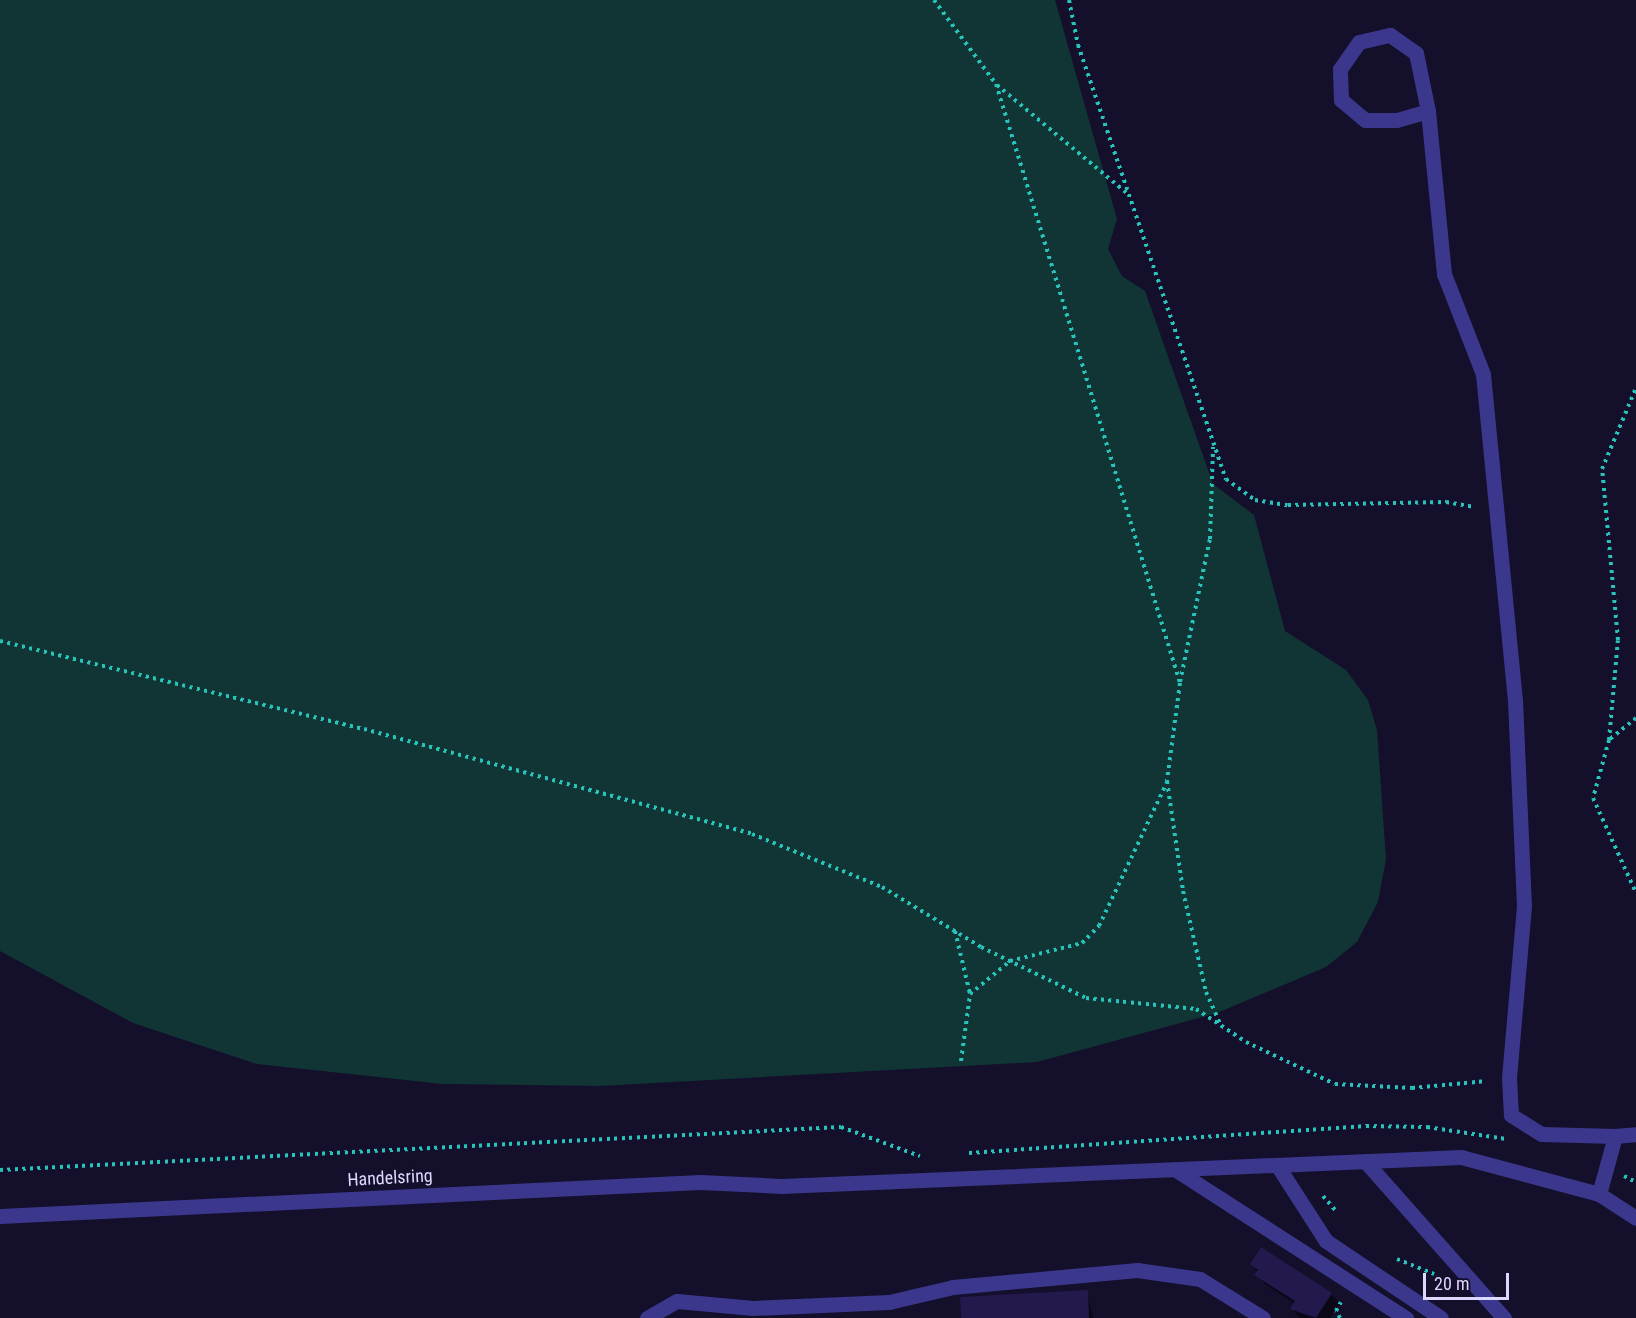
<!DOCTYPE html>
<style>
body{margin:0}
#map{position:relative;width:1636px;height:1318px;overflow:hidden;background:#140f2b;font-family:"Roboto Condensed",sans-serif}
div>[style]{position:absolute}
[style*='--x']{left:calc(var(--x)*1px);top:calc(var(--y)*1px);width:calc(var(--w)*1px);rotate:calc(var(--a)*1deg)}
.green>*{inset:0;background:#113534}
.shadow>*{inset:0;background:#0007}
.building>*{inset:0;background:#24194d}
.path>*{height:4px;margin-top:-2px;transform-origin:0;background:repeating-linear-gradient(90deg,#27c4bc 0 3px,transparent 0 7.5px)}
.lane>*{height:15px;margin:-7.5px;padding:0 7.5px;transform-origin:7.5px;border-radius:7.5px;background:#3a378d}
.street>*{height:15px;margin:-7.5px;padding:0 7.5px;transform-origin:7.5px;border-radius:7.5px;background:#3a378d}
span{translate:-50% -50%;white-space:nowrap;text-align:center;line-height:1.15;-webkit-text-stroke:4.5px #140f2b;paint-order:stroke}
.street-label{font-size:18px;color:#ddd8ff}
.scale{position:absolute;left:1423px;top:1273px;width:86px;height:27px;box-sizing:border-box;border:3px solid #ddd8ff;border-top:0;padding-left:8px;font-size:18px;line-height:21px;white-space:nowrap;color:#ddd8ff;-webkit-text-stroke:4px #140f2b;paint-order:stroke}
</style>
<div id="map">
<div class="green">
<i style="clip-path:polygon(0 0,1055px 0,1117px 219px,1108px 249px,1122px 276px,1145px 291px,1213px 484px,1254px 515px,1285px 631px,1346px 670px,1368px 700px,1377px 730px,1386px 859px,1378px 902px,1357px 942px,1326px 967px,1217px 1013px,1037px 1062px,600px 1086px,443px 1084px,257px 1064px,133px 1023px,0 951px)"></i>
</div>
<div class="shadow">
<i style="clip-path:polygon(1252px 1264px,1331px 1294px,1340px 1303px,1330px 1318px,1300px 1318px,1292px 1309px,1295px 1304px,1265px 1284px)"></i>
<i style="clip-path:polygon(1087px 1292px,1093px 1318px,963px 1318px)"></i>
</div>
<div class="building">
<i style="clip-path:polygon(1261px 1247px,1332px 1293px,1316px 1318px,1290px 1309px,1295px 1301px,1254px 1275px,1258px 1270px,1250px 1264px)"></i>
<i style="clip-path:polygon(1088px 1290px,1089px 1318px,961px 1318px,960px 1297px)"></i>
</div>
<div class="path">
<i style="--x:934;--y:0;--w:104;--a:53.6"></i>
<i style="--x:996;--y:84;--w:627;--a:72.92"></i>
<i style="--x:1180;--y:683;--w:99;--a:97.6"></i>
<i style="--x:1167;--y:781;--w:111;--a:81.7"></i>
<i style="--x:1183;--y:891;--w:104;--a:77.2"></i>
<i style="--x:1206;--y:992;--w:35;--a:66"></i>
<i style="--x:1069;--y:0;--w:46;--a:78.7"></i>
<i style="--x:1078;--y:45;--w:459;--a:71.2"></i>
<i style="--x:1226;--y:479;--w:36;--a:36"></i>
<i style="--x:1255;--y:500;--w:33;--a:9"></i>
<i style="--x:1288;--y:505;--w:158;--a:-1.1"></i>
<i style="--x:1446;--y:502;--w:29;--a:10"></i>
<i style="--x:997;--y:85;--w:170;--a:39.8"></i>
<i style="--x:0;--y:641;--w:374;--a:13.6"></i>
<i style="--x:364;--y:729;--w:402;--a:15.1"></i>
<i style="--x:752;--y:834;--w:140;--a:22.2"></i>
<i style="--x:882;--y:887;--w:116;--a:31.2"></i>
<i style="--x:981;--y:947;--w:117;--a:25.9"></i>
<i style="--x:1086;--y:998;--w:111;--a:5.7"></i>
<i style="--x:1196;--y:1009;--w:60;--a:33.4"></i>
<i style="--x:1246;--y:1042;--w:98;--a:25.3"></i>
<i style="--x:1335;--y:1084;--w:77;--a:3"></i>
<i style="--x:1412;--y:1088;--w:75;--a:-5.3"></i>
<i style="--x:1180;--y:682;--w:146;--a:-78.2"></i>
<i style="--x:1210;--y:539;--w:92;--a:-88.1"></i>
<i style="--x:1636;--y:718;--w:35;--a:141"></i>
<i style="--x:1609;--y:740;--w:60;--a:105.4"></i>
<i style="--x:1593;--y:798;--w:104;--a:65.6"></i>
<i style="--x:1609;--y:740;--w:100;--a:-84.9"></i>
<i style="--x:1618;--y:640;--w:172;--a:-95.3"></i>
<i style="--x:1602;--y:469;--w:88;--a:-67.2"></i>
<i style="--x:955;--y:931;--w:65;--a:76.6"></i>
<i style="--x:961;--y:1061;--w:68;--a:-82.3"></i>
<i style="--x:970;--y:994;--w:52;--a:-39.5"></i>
<i style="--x:1010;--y:961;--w:74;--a:-14"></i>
<i style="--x:1082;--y:943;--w:24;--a:-45"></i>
<i style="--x:1099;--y:926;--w:159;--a:-64.7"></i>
<i style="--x:969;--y:1153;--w:398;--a:-3.9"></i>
<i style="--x:1366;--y:1126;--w:61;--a:0.9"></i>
<i style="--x:1427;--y:1127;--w:80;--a:8.6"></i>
<i style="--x:0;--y:1170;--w:842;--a:-2.93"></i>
<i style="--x:841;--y:1127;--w:84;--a:20.2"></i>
<i style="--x:1624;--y:1176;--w:13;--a:27"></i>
<i style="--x:1323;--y:1196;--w:20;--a:49"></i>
<i style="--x:1397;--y:1259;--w:40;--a:22"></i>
<i style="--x:1340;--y:1318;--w:8;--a:-120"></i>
<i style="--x:1336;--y:1311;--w:10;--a:-61"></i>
</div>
<div class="lane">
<i style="--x:1428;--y:111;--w:33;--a:164"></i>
<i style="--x:1396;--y:120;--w:31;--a:180"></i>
<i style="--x:1365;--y:120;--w:31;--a:-140"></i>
<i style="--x:1341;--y:100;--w:31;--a:-92"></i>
<i style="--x:1340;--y:69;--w:33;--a:-55"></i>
<i style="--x:1359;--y:42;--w:32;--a:-13"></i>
<i style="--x:1390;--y:35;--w:32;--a:35"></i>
<i style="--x:1416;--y:53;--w:59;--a:78.3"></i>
<i style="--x:1428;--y:111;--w:164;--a:84.4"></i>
<i style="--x:1444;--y:274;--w:107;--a:68.7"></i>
<i style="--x:1483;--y:374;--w:328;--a:84.4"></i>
<i style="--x:1515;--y:700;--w:206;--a:87.5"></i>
<i style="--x:1524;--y:906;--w:173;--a:95"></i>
<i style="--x:1509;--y:1078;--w:37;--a:87"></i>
<i style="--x:1511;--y:1115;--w:36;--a:32"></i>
<i style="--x:1542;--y:1134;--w:73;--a:1.6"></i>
<i style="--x:1365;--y:1161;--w:210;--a:48.5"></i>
<i style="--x:1277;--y:1165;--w:90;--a:57.2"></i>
<i style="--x:1326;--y:1241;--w:138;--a:33.8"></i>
<i style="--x:1176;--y:1170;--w:274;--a:32.8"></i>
<i style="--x:781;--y:1186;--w:681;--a:-2.44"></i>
<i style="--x:1461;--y:1157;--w:143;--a:15"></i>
<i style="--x:1599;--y:1194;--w:44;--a:33"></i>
<i style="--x:1599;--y:1194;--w:60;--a:-74.6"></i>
<i style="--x:1615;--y:1136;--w:21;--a:-5"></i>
<i style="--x:647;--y:1318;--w:34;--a:-30"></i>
<i style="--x:677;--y:1301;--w:76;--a:5.3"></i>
<i style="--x:753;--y:1308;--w:136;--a:-2.5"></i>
<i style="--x:889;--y:1302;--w:66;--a:-13.2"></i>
<i style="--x:953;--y:1287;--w:185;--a:-5.3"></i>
<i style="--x:1137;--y:1270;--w:64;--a:8.1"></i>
<i style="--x:1200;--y:1279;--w:74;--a:31.8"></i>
</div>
<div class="street">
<i style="--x:0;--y:1216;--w:701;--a:-2.78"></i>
<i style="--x:700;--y:1182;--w:81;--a:2.8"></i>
</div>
<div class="street-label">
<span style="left:390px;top:1178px;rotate:-3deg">Handelsring</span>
</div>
<div class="scale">20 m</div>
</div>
